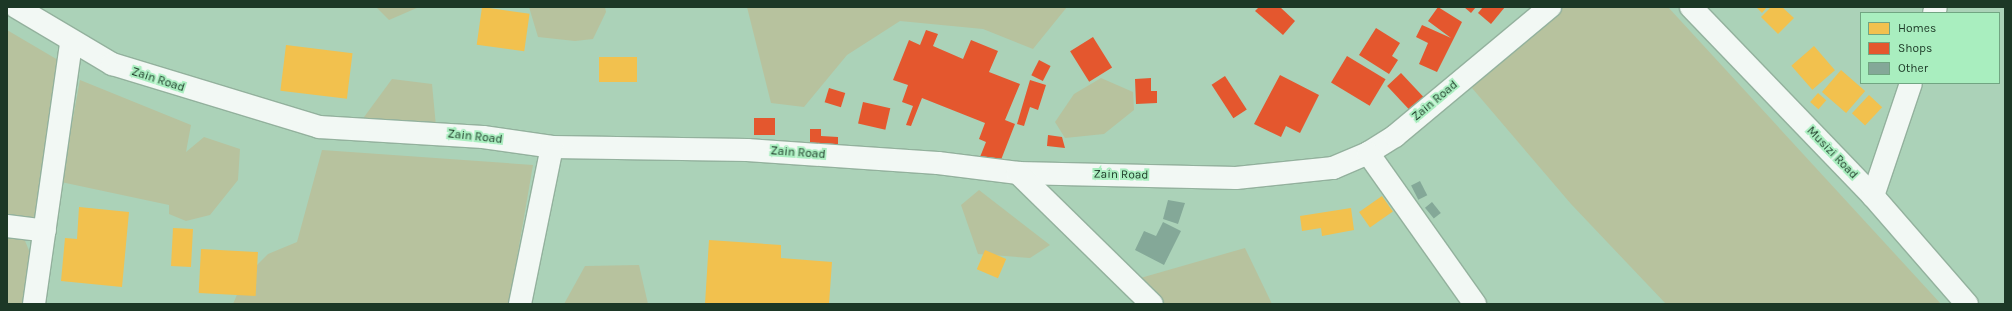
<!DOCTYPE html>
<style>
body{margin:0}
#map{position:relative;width:2012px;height:311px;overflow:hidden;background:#abd2b8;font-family:Karla,sans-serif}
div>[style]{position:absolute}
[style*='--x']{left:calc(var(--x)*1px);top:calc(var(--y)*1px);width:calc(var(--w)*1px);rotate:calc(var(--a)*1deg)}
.green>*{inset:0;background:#b7c29e}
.homes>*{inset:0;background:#f2c14e;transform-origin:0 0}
.shops>*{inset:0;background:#e4572e;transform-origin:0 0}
.building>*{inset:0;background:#84a898;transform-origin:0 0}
.roads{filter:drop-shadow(1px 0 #93b19d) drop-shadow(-1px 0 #93b19d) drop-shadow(0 1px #93b19d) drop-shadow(0 -1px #93b19d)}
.minor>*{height:22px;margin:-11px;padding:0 11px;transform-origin:11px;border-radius:11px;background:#f2f8f4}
span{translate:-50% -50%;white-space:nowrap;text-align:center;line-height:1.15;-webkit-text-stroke:4px #a9eebf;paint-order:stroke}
.street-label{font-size:12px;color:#1c3826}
.frame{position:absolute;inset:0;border:8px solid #1c3826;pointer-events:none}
.legend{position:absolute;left:1860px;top:12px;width:140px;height:72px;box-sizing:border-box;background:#a9eebf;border:1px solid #71a582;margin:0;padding:5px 7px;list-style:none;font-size:12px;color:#1c3826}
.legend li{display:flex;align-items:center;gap:8px;height:20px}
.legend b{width:20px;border:1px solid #71a582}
</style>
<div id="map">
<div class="green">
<i style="clip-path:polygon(376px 7px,419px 7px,389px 20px)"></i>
<i style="clip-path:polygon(529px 7px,605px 7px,606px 12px,593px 39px,575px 41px,538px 37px)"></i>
<i style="clip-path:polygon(747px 7px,1067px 7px,1033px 49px,983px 29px,900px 21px,847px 55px,804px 107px,771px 103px)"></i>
<i style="clip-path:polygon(1560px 7px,1668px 7px,1941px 304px,1666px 304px,1571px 204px,1472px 88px,1516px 32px)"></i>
<i style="clip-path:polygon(7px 30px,58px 60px,36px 220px,7px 217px)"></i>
<i style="clip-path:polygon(1101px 78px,1133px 92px,1134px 110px,1104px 134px,1065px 138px,1055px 122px,1074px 94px)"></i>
<i style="clip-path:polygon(392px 79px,432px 84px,437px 137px,356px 128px)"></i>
<i style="clip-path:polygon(80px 80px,191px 125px,186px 152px,204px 137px,240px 149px,238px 180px,210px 215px,186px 221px,169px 214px,169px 205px,61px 182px)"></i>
<i style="clip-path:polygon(322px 150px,533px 165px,509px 304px,233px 304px,244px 278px,268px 254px,297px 242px)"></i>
<i style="clip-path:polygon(979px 190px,1050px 245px,1030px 258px,978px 254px,961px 205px)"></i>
<i style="clip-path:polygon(7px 230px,21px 231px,30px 253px,27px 304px,7px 304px)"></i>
<i style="clip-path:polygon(1245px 248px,1272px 304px,1154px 304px,1130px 281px)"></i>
<i style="clip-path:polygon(639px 265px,648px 304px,564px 304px,585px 266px)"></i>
</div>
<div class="homes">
<i style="left:482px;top:7px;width:48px;height:38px;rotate:8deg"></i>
<i style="clip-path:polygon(1756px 7px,1767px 7px,1762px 13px)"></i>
<i style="clip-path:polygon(1771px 7px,1782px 7px,1794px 18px,1778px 34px,1761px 17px)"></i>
<i style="left:286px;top:45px;width:67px;height:46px;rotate:7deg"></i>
<i style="left:1814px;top:46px;width:32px;height:30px;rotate:49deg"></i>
<i style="left:637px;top:57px;width:25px;height:38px;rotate:90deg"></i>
<i style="left:1841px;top:70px;width:32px;height:29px;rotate:41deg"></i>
<i style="left:1818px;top:93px;width:11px;height:12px;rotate:41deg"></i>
<i style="left:1869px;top:95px;width:18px;height:25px;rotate:43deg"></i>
<i style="left:1382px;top:196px;width:19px;height:28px;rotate:55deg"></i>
<i style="clip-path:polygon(79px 207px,129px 212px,122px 287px,61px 281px,65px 238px,77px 239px)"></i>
<i style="clip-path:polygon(1351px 208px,1354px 230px,1322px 236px,1321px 228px,1302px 231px,1300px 216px)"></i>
<i style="left:173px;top:228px;width:20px;height:38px;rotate:3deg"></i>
<i style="clip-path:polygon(709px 240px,781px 245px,781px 258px,832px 262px,829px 304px,705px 304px)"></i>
<i style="left:201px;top:249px;width:57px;height:44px;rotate:3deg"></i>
<i style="left:985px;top:250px;width:23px;height:21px;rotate:23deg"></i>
</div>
<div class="shops">
<i style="clip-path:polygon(1259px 7px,1280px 7px,1295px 21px,1283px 35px,1255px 11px)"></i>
<i style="clip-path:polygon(1438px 7px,1462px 22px,1437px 72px,1419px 64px,1428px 43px,1416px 37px,1422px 25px,1451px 38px,1428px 21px)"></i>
<i style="clip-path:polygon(1464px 7px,1476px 7px,1471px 13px)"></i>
<i style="clip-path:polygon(1483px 7px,1505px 7px,1491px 24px,1478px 13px)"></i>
<i style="clip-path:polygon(1376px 28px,1400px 43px,1392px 56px,1398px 60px,1389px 74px,1359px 55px)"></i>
<i style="clip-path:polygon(926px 30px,938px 34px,933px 46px,963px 59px,971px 40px,998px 51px,989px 72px,1020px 84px,1005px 120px,1015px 124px,999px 165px,980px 157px,986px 142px,979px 139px,985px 123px,922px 98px,911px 126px,906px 125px,913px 106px,902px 102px,908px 85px,893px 80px,909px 40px,920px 45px)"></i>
<i style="left:1093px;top:37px;width:36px;height:27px;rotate:58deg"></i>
<i style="left:1347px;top:56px;width:45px;height:31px;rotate:31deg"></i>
<i style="left:1039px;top:60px;width:13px;height:17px;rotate:27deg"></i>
<i style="left:1401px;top:73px;width:34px;height:19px;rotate:47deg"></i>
<i style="clip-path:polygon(1280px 75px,1319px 95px,1300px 133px,1286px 126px,1281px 137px,1254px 124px)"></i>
<i style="left:1225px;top:76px;width:40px;height:16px;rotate:57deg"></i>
<i style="clip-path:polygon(1151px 78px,1151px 91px,1157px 91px,1157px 103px,1136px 104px,1135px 79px)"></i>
<i style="clip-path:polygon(1030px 80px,1046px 85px,1038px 110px,1030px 107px,1024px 126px,1017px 124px)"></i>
<i style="left:829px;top:88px;width:17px;height:15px;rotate:17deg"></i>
<i style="left:863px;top:102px;width:28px;height:22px;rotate:13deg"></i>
<i style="left:754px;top:118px;width:21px;height:17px"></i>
<i style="clip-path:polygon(810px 129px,821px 129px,821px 136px,838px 137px,838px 150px,810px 150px)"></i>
<i style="clip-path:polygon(1048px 135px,1062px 137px,1065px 148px,1047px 146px)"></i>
</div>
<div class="building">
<i style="left:1420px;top:181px;width:16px;height:10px;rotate:63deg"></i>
<i style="clip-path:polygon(1168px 200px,1185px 203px,1178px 224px,1163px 219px)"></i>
<i style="left:1432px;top:202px;width:14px;height:9px;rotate:51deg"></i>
<i style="clip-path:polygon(1163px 222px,1181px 231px,1164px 265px,1135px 250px,1144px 231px,1156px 236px)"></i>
</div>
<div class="roads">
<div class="minor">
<i style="--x:16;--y:7;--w:112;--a:30.7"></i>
<i style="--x:112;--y:64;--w:216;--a:16.9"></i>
<i style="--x:319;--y:127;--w:164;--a:3.5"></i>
<i style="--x:483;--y:137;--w:70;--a:8.2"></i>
<i style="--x:552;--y:147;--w:195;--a:0.9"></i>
<i style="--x:747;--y:150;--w:191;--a:3.9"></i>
<i style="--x:938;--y:163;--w:81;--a:7.1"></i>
<i style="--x:1018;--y:173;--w:218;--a:1.3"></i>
<i style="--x:1236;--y:178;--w:98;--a:-5.9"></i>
<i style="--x:1333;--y:168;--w:38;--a:-23"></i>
<i style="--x:1368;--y:153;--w:32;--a:-32"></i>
<i style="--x:1395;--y:136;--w:202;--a:-39.8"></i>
<i style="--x:1691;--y:7;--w:262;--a:46.1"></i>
<i style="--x:1873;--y:196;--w:143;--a:49"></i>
<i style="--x:1934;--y:13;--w:6;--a:-72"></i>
<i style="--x:1368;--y:153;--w:185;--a:54.7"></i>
<i style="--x:1018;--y:173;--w:187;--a:44.4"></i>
<i style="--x:1873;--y:196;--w:119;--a:-71.4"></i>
<i style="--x:7;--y:226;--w:38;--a:7"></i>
<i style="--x:34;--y:304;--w:264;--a:-81.9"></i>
<i style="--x:520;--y:304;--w:160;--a:-78.5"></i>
</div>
</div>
<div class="street-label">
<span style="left:158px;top:80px;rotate:18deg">Zain Road</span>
<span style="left:1435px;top:101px;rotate:-40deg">Zain Road</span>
<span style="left:475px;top:137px;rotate:6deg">Zain Road</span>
<span style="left:798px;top:153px;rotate:4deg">Zain Road</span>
<span style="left:1832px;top:153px;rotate:46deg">Musizi Road</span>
<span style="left:1121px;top:175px;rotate:1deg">Zain Road</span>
</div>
<div class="frame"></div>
<ul class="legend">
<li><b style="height:11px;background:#f2c14e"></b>Homes</li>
<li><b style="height:11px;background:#e4572e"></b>Shops</li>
<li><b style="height:11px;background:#84a898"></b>Other</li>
</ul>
</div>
